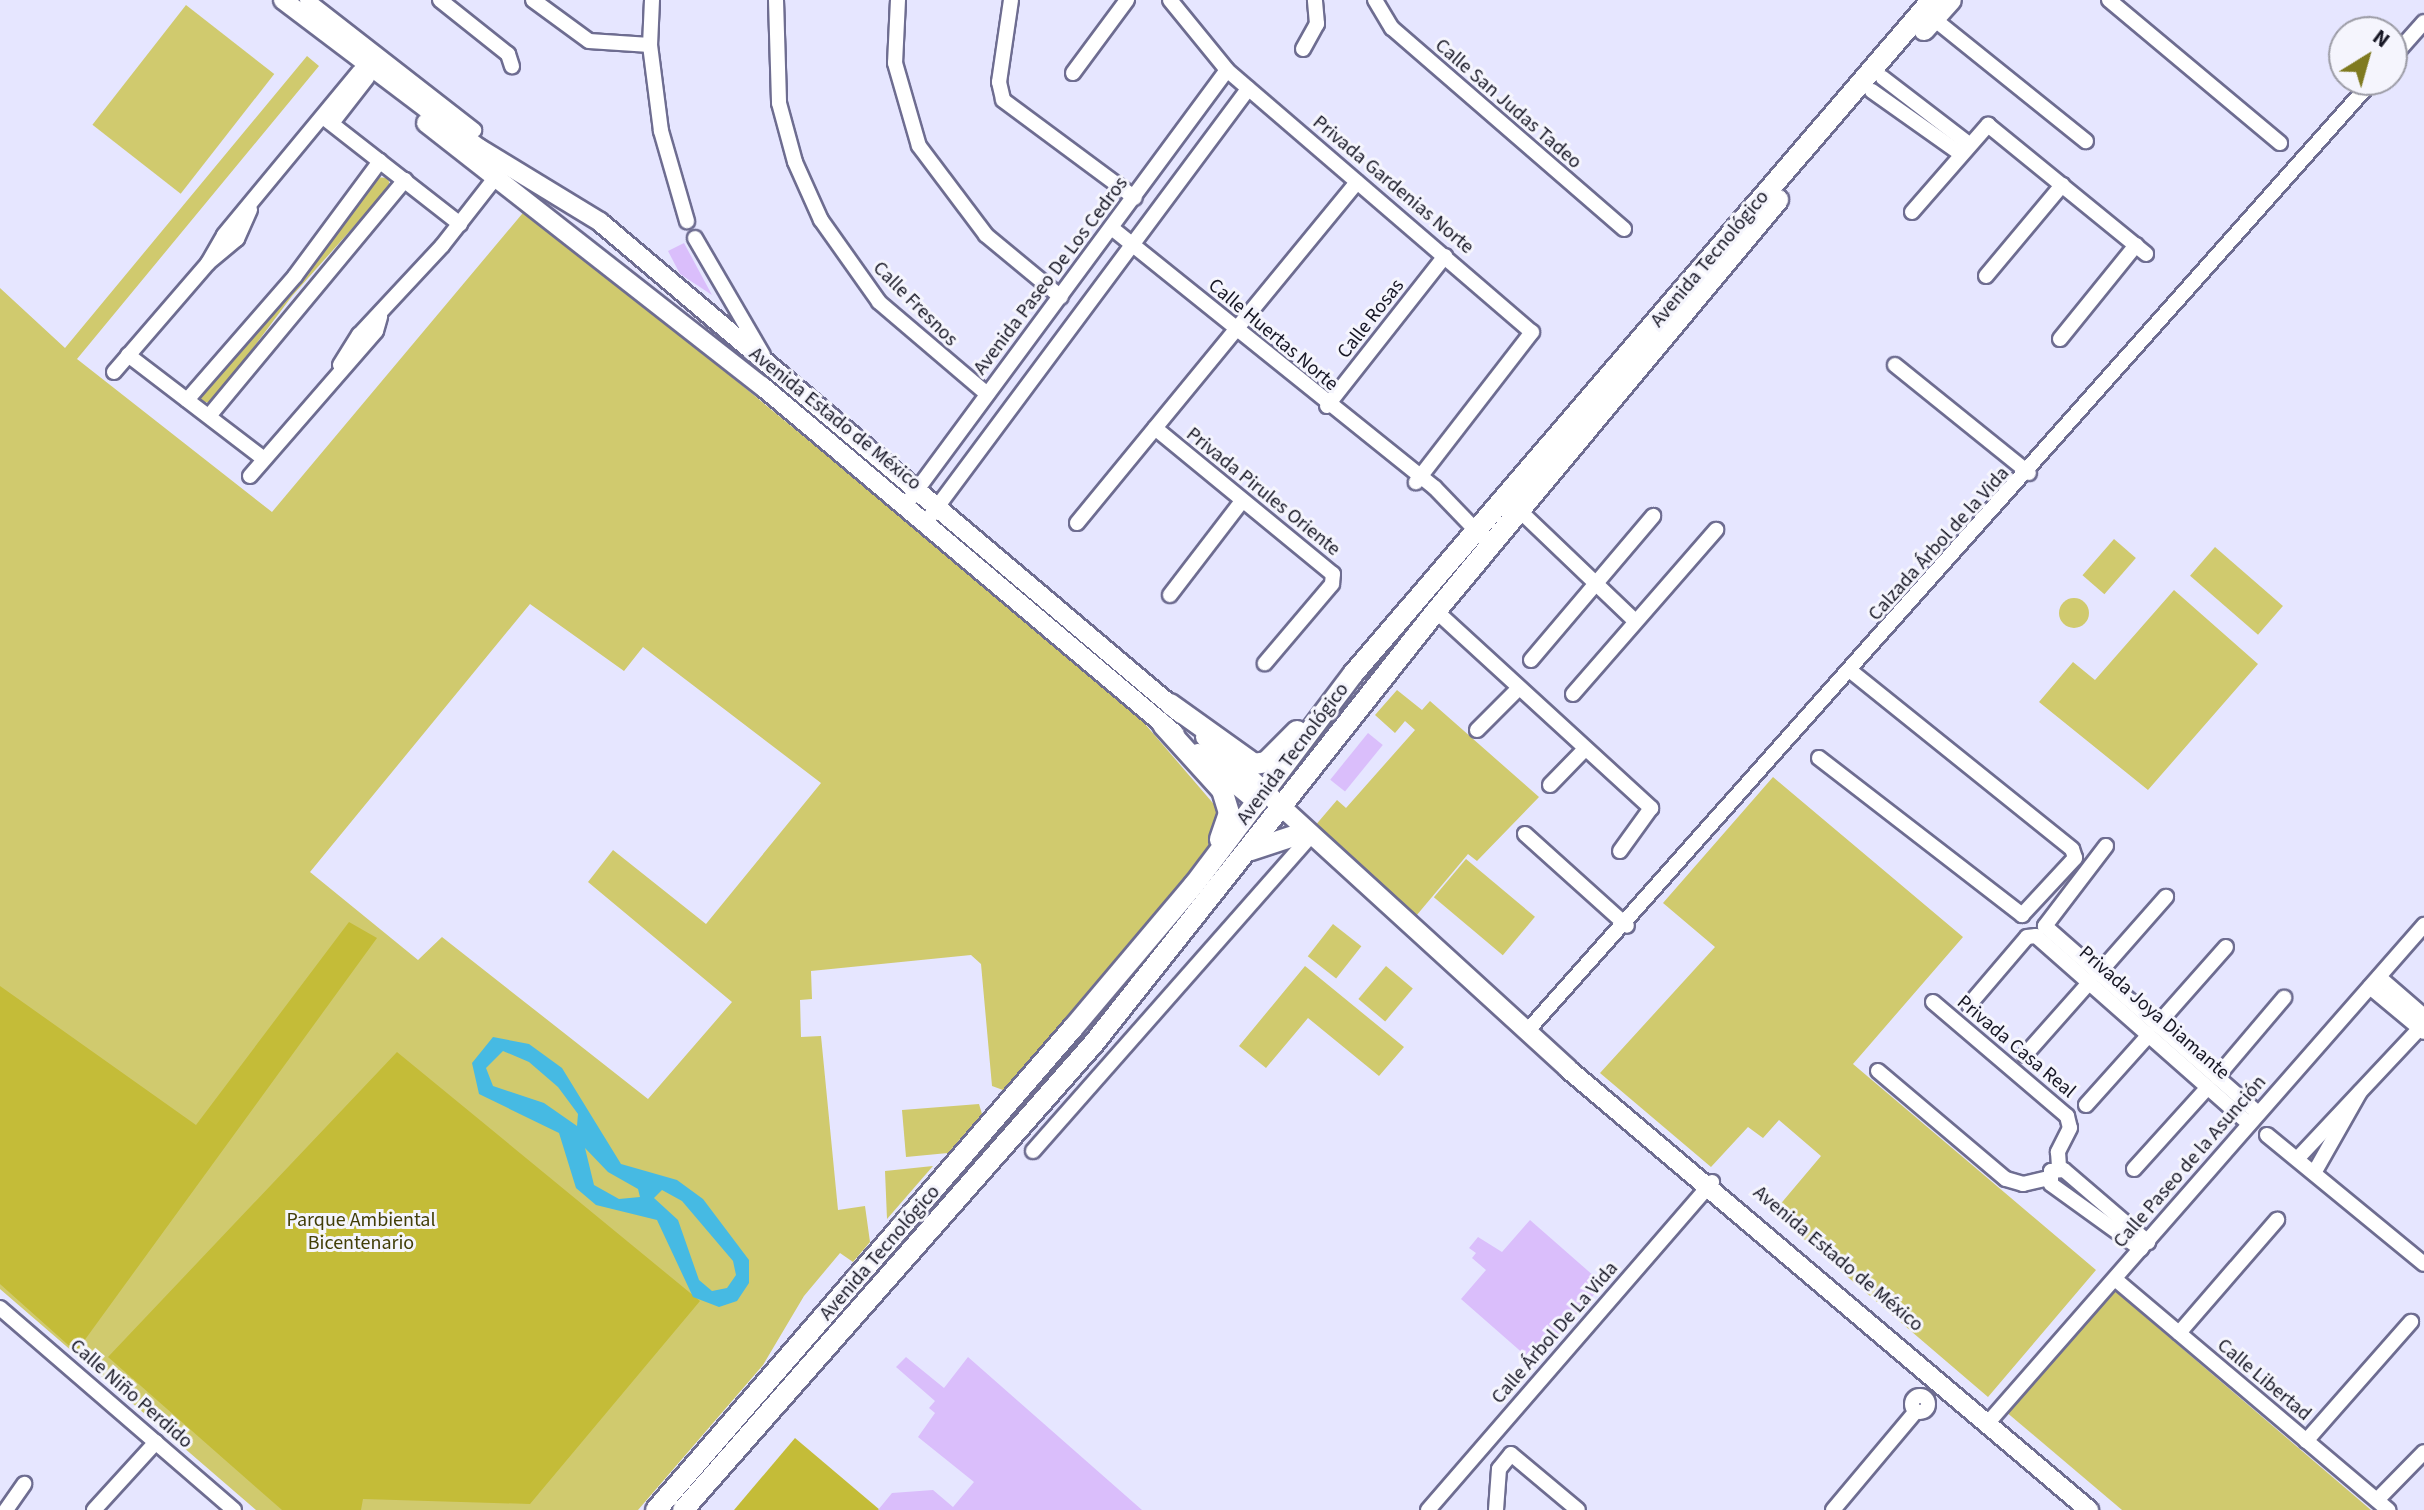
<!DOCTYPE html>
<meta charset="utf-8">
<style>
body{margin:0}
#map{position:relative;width:2424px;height:1510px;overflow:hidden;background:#e6e6ff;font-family:"Source Sans 3",sans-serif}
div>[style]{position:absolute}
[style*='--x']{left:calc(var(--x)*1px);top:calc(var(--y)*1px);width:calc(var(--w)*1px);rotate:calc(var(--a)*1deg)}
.green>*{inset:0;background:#d0ca6e;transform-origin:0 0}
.round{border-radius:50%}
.forest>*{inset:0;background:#c4bc38}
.water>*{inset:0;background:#46bae3}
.building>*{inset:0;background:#dabefb;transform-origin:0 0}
.roads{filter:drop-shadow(2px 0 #6e6d91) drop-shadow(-2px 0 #6e6d91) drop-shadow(0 2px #6e6d91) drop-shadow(0 -2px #6e6d91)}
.minor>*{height:14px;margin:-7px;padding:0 7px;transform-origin:7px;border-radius:7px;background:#fff}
.minor>.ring{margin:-7px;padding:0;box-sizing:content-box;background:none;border:14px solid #fff;border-radius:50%}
.secondary>*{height:18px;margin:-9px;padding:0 9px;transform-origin:9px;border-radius:9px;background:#fff}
.primary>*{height:20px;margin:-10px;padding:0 10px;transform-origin:10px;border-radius:10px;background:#fff}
span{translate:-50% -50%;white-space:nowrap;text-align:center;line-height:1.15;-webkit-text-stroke:6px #f5f5fd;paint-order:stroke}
.street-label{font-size:20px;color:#161624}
.park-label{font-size:20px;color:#423e08}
.north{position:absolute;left:2328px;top:16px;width:80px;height:80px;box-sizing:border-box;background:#f5f5fd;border:2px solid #9c9ca6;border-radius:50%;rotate:37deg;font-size:22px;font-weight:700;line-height:32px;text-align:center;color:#161624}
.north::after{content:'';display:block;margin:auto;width:28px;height:36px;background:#7f7a20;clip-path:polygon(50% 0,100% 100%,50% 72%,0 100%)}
</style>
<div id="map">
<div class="green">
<i style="left:186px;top:5px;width:112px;height:152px;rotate:38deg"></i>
<i style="clip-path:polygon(evenodd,307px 56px,319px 66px,77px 359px,272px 512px,527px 208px,1127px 703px,1218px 809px,1218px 833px,1144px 931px,1003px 1090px,992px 1086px,981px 964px,971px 955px,811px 971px,812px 999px,800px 1000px,801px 1037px,821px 1036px,838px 1210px,865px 1206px,870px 1242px,853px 1262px,840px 1253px,804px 1296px,763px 1365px,638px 1510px,256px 1510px,0 1289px,0 288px,65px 348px,307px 56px,530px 604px,624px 671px,643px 647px,821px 783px,706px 924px,613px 850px,588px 882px,732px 1002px,648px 1099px,442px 937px,418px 960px,310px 872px,530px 604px)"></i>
<i style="clip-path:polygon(375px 177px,388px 178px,390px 186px,292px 296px,218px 395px,210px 403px,200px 401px,198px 393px,287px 299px)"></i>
<i style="left:2114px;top:539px;width:29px;height:48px;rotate:41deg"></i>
<i style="left:2215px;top:547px;width:90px;height:38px;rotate:41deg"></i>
<i style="clip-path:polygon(2174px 590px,2258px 664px,2148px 790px,2039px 702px,2073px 662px,2095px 680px)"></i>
<i class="round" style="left:2059px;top:598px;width:30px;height:30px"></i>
<i style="clip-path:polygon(1397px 690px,1422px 710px,1430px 701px,1539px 797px,1477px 861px,1468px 854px,1411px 922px,1314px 827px,1337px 800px,1346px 808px,1415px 730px,1405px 721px,1395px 733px,1375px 715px)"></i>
<i style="clip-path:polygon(1773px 777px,1963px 937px,1853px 1064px,2096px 1270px,1988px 1397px,1773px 1213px,1821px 1156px,1779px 1120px,1763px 1138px,1748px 1127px,1711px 1167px,1600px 1073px,1715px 947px,1663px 903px)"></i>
<i style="left:1466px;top:859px;width:90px;height:50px;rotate:40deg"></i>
<i style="left:1333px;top:924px;width:36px;height:41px;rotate:38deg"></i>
<i style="clip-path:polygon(1305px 966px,1404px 1047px,1379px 1076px,1308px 1018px,1266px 1068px,1239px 1046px)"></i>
<i style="left:1386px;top:966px;width:35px;height:43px;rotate:40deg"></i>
<i style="clip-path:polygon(979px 1104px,982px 1114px,948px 1153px,906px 1157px,902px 1110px)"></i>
<i style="clip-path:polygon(933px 1166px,887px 1219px,885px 1171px)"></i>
<i style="clip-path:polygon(2114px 1290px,2371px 1510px,2122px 1510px,2005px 1411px)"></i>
</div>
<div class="forest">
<i style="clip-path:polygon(349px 922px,377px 938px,76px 1352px,0 1284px,0 986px,196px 1125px)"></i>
<i style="clip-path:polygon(397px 1052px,700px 1301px,530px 1504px,363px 1499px,361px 1510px,282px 1510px,108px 1357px)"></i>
<i style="clip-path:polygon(795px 1438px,880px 1510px,734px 1510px)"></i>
</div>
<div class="water">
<i style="clip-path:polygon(evenodd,493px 1037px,529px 1044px,562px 1068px,621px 1164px,677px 1180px,703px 1199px,749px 1260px,749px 1283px,737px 1301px,719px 1307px,693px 1297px,657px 1220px,596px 1205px,576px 1188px,559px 1133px,479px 1094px,472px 1063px,493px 1037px,503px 1051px,529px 1062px,558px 1087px,578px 1114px,577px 1126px,544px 1103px,493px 1086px,486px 1068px,503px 1051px,493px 1037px,585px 1148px,608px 1172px,638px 1189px,640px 1197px,619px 1199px,594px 1185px,585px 1148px,493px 1037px,662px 1190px,682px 1201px,733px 1261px,736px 1275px,727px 1288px,712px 1291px,699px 1280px,678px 1220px,654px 1198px,662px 1190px)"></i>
</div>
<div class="building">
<i style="clip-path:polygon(684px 243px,712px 295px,680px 274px,668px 251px)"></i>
<i style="left:1368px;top:733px;width:19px;height:60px;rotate:39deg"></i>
<i style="clip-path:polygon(1530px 1220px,1603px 1284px,1535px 1364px,1461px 1299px,1486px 1270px,1472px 1258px,1476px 1253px,1469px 1248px,1478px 1237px,1502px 1252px)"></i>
<i style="clip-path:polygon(906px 1357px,944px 1388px,968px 1357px,1142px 1510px,878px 1510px,892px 1493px,933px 1490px,953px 1507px,974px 1482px,918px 1437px,935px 1413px,929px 1408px,935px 1401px,896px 1367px)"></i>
</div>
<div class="roads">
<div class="minor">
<i style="--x:307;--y:0;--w:212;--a:37.9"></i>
<i style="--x:440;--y:0;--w:87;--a:38.5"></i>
<i style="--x:508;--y:54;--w:13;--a:72"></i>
<i style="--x:533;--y:0;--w:69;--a:36.2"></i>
<i style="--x:589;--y:41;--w:61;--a:3.8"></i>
<i style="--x:652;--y:0;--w:45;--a:92.5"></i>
<i style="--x:650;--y:45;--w:87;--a:82.7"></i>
<i style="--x:661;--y:131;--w:94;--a:73.9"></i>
<i style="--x:776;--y:0;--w:103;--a:88.3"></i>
<i style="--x:779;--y:103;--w:61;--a:74.8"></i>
<i style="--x:795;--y:162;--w:64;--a:65.9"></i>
<i style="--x:821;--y:220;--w:100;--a:54.7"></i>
<i style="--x:879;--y:302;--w:142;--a:40.4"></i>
<i style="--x:898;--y:0;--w:63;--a:92.7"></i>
<i style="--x:895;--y:63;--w:86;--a:73.9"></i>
<i style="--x:919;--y:146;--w:111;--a:53"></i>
<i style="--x:986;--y:235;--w:97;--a:39.6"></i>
<i style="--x:1011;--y:0;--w:83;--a:98.3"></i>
<i style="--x:999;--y:82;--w:18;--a:77"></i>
<i style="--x:1003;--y:100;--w:164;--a:36.6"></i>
<i style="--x:1170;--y:0;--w:90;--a:50.8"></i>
<i style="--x:1227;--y:70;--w:402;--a:40.7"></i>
<i style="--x:1532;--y:332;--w:190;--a:127.7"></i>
<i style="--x:1375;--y:0;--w:33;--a:59"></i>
<i style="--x:1392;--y:28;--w:307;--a:40.9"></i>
<i style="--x:2109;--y:0;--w:223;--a:39.9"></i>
<i style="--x:1934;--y:19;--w:195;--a:38.8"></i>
<i style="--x:1303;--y:49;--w:29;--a:-61"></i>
<i style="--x:1317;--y:24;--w:24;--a:-95"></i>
<i style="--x:2392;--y:58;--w:48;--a:-48.4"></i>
<i style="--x:1073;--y:73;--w:91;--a:-53.5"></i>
<i style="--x:1883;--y:78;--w:108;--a:37.5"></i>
<i style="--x:1872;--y:91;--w:109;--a:35.3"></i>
<i style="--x:323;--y:117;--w:174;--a:38"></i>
<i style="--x:332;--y:123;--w:57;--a:-52.1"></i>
<i style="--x:1912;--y:212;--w:116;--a:-48.9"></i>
<i style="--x:1988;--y:125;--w:204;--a:39.2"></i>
<i style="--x:1113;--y:229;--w:413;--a:38.8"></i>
<i style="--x:1435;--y:488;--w:81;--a:46"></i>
<i style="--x:695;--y:238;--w:135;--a:59.8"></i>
<i style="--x:208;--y:263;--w:32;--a:-60"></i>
<i style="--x:224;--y:235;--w:212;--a:-50.4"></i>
<i style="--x:1986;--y:276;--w:119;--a:-50.1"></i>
<i style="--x:2060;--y:339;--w:121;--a:-51"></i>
<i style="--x:128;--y:355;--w:171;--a:37.4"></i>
<i style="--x:340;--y:365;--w:36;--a:-58"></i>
<i style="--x:359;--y:335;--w:122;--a:-47"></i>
<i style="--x:442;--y:246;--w:88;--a:-52"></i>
<i style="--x:1895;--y:365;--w:172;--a:38.9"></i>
<i style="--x:114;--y:372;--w:144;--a:-49.2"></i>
<i style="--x:208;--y:263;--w:38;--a:-40"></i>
<i style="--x:237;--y:239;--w:32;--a:-66"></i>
<i style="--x:187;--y:400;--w:164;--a:-48.9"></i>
<i style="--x:295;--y:276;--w:143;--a:-53.5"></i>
<i style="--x:1327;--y:406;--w:191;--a:-51.8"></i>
<i style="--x:209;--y:416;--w:307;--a:-50.3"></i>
<i style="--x:1155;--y:428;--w:230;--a:39.4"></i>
<i style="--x:1333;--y:574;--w:10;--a:96"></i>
<i style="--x:1332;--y:584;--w:104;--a:130.3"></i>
<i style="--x:250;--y:476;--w:192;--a:-49"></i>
<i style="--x:376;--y:331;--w:15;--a:-74"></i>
<i style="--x:905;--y:506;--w:542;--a:-53.55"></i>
<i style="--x:1520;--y:511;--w:159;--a:43.7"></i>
<i style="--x:926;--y:522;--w:540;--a:-53.36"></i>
<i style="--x:1077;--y:523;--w:441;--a:-50.6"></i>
<i style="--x:1170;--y:595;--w:118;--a:-52.5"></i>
<i style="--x:1436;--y:611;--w:292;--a:42.5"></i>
<i style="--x:1651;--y:808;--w:53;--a:125.8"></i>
<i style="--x:1531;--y:660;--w:189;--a:-49.7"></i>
<i style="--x:1573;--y:694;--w:218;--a:-48.9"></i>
<i style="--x:1477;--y:730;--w:59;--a:-45"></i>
<i style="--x:1819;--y:758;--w:257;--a:37.7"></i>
<i style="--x:2022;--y:915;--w:78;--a:-47.1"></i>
<i style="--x:2075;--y:858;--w:9;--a:-108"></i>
<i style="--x:2072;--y:849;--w:282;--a:-141.2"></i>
<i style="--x:1550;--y:785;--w:50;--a:-45.8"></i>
<i style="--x:1525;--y:834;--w:137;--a:42"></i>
<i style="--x:2106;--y:846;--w:101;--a:127.3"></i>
<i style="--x:2045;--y:926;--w:283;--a:41.3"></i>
<i style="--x:2098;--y:974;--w:103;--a:-48.6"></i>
<i style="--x:2379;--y:977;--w:60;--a:40.9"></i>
<i style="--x:2370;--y:987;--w:70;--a:39.8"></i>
<i style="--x:1933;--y:1002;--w:176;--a:40.4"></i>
<i style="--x:2067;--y:1116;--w:12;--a:76"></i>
<i style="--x:2070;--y:1128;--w:27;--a:117"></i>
<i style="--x:2058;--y:1152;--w:16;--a:86"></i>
<i style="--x:1969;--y:1005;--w:89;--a:-49.5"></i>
<i style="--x:2027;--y:937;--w:9;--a:-6"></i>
<i style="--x:2036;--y:936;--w:284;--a:41.4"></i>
<i style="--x:2157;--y:1025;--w:104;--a:-48.5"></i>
<i style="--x:1529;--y:1029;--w:1270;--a:-48.35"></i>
<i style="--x:2025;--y:1055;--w:96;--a:-48.4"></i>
<i style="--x:1878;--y:1071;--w:167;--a:40.2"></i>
<i style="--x:2006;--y:1179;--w:18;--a:16"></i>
<i style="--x:2023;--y:1184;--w:27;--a:-13"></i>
<i style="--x:2217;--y:1077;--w:104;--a:-49.7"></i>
<i style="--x:2086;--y:1105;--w:93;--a:-48.1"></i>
<i style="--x:2267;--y:1135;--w:203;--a:39.4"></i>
<i style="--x:1033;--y:1151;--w:420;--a:-48.6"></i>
<i style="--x:2297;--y:1159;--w:180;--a:-46.8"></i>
<i style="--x:2134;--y:1169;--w:110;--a:-47.9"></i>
<i style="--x:2314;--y:1173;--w:93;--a:-60.4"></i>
<i style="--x:2141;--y:1249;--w:111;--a:-144.2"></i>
<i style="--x:2051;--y:1184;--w:13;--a:-90"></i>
<i style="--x:2051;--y:1171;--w:13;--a:-4"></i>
<i style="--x:2064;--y:1170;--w:111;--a:40.6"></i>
<i style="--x:2115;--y:1279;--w:358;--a:40.2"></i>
<i style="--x:0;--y:1308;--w:309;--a:40.8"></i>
<i style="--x:2179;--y:1333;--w:150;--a:-49.1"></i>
<i class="ring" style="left:1912px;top:1396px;width:2px;height:2px"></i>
<i style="--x:1986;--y:1425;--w:665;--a:-48.78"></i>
<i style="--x:2306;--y:1441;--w:159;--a:-48.6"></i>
<i style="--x:2377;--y:1500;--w:67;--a:-45.6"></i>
<i style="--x:6;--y:1510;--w:32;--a:-55"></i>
<i style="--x:94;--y:1510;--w:92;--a:-47.6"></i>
<i style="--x:1428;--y:1510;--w:434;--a:-49.1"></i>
<i style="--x:1496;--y:1510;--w:41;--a:-85.8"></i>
<i style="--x:1499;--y:1469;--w:19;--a:-51"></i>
<i style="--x:1511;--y:1454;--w:87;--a:39.9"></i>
<i style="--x:1833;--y:1510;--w:129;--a:-50"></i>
</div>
<div class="secondary">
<i style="--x:283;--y:0;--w:246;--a:37.1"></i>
<i style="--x:479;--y:148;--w:142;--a:31.4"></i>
<i style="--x:600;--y:222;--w:761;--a:40.26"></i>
<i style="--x:426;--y:123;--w:427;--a:38.1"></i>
<i style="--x:762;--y:386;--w:540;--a:40.12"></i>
<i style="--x:1205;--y:737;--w:492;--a:42.4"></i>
<i style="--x:1568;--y:1069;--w:683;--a:40.25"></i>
<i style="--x:1198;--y:753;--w:78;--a:39.8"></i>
</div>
<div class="primary">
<i style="--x:1924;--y:30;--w:40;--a:-48"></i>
<i style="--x:1170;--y:704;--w:103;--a:35.5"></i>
<i style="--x:1254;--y:764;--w:12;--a:-9"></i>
<i style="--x:1266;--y:762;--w:44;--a:-45"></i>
<i style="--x:1163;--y:725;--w:88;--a:47.8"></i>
<i style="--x:1222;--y:790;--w:24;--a:73"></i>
<i style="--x:1229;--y:813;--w:28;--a:109"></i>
<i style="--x:1251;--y:850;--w:48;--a:-18.1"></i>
<i style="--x:656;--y:1510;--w:637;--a:-49.14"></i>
<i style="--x:1073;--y:1028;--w:187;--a:-49.8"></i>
<i style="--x:1194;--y:885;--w:264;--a:-53"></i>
<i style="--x:1353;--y:674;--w:889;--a:-49.34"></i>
<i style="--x:683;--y:1510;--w:622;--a:-48.65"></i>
<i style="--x:1094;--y:1043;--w:551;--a:-51.63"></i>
<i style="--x:1436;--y:611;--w:535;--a:-50.24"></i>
</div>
</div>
<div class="street-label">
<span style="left:1508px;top:104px;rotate:41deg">Calle San Judas Tadeo</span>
<span style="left:1393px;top:185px;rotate:40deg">Privada Gardenias Norte</span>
<span style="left:1710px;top:259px;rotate:-50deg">Avenida Tecnológico</span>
<span style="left:1051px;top:276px;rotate:-53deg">Avenida Paseo De Los Cedros</span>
<span style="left:915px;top:304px;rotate:45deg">Calle Fresnos</span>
<span style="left:1371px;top:319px;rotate:-52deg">Calle Rosas</span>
<span style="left:1273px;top:335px;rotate:40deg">Calle Huertas Norte</span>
<span style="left:835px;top:419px;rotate:39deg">Avenida Estado de México</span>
<span style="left:1263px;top:492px;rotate:39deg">Privada Pirules Oriente</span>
<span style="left:1939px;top:544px;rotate:-48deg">Calzada Árbol de la Vida</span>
<span style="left:1293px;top:754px;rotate:-53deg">Avenida Tecnológico</span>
<span style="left:2154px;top:1013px;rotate:41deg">Privada Joya Diamante</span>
<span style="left:2016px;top:1047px;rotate:40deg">Privada Casa Real</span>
<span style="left:2190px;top:1162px;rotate:-49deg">Calle Paseo de la Asunción</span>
<span style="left:880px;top:1253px;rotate:-49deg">Avenida Tecnológico</span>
<span style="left:1838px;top:1259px;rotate:40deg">Avenida Estado de México</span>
<span style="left:1555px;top:1333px;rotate:-49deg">Calle Árbol De La Vida</span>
<span style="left:2264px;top:1380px;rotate:40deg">Calle Libertad</span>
<span style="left:131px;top:1394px;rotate:41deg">Calle Niño Perdido</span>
</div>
<div class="park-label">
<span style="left:361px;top:1232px">Parque Ambiental<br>Bicentenario</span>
</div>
<div class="north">N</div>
</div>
